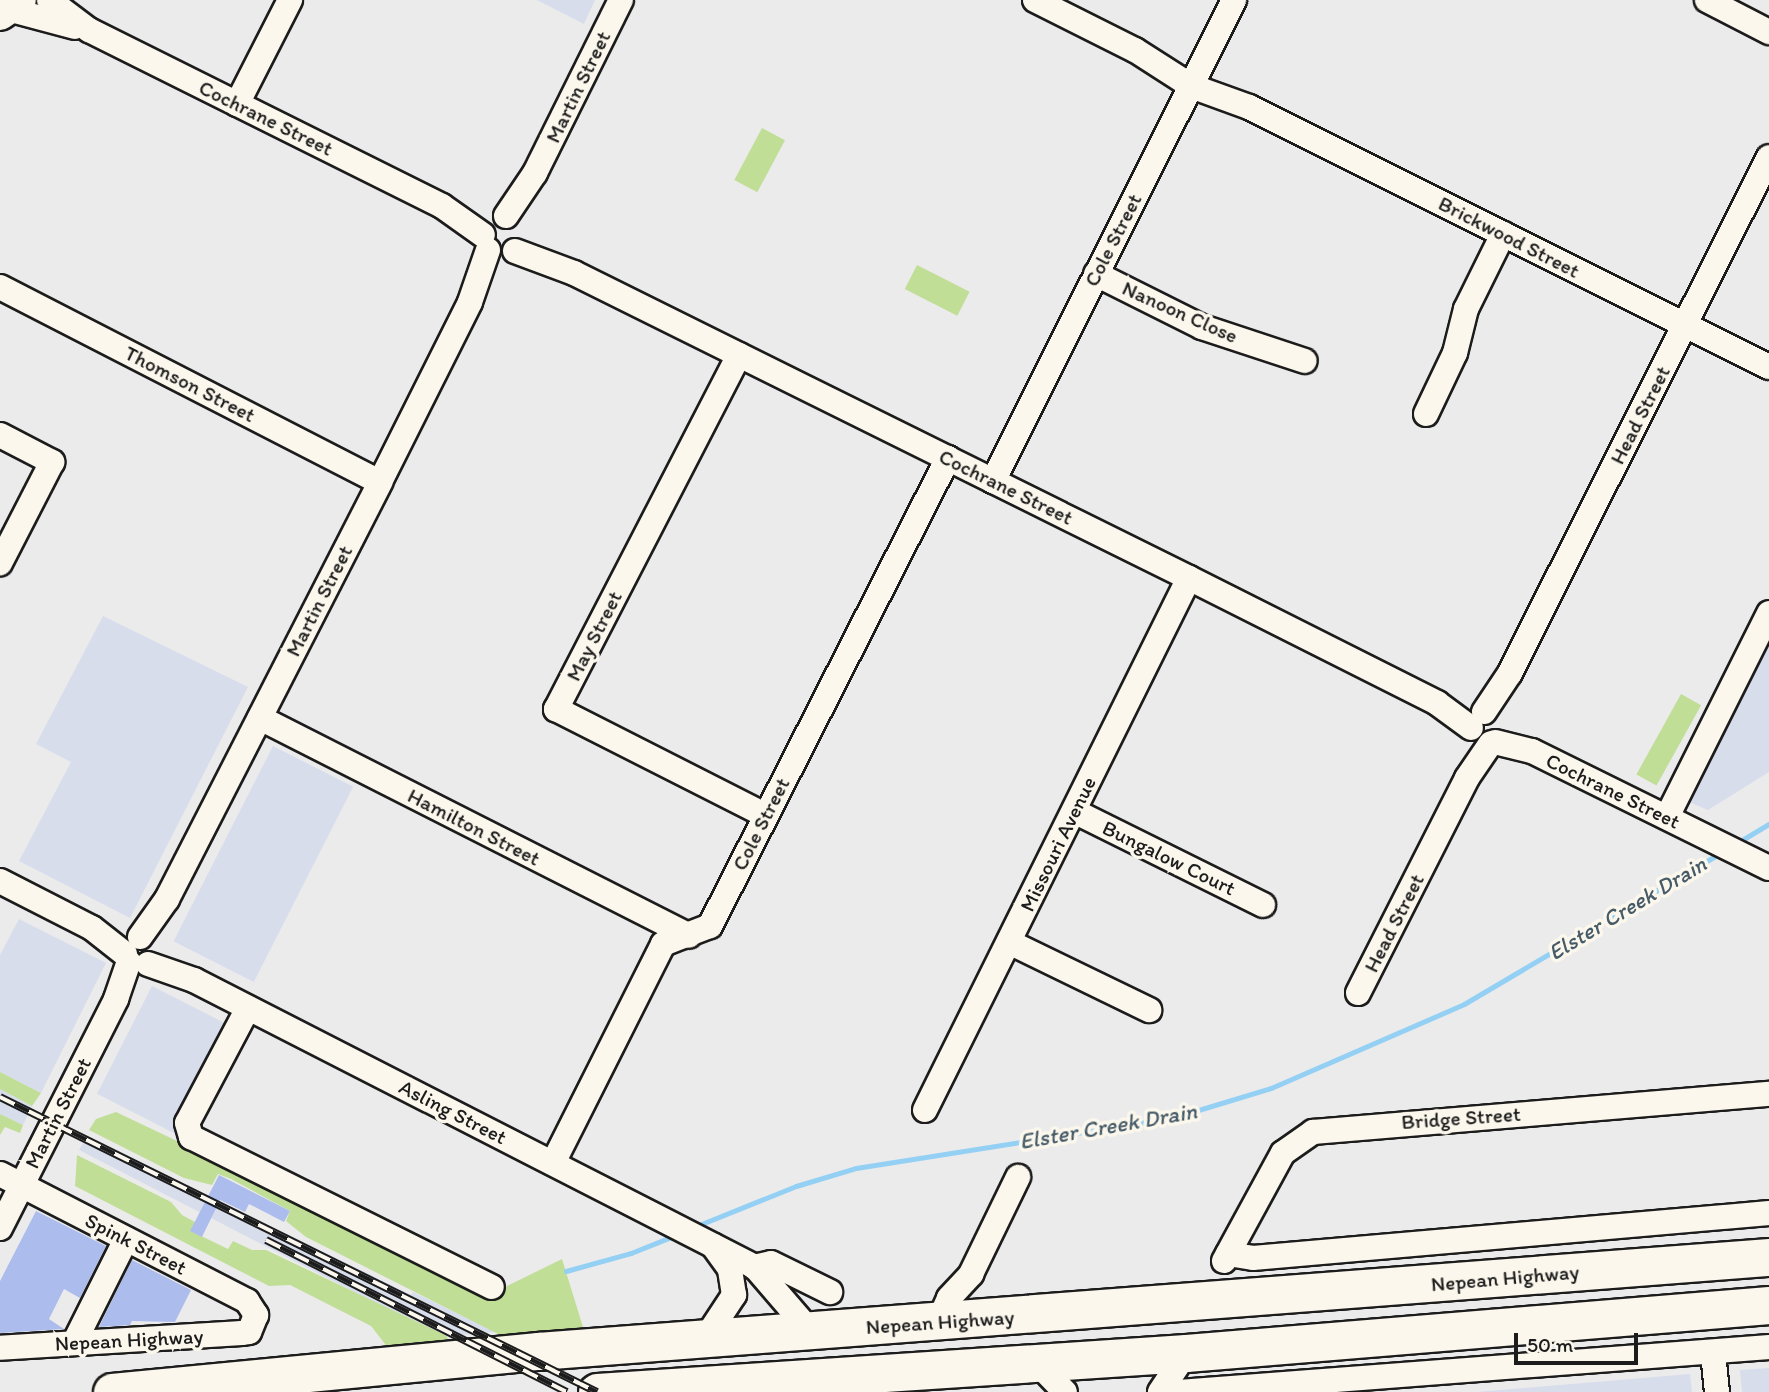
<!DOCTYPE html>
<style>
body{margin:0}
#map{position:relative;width:1769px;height:1392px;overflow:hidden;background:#ebebec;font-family:Itim,sans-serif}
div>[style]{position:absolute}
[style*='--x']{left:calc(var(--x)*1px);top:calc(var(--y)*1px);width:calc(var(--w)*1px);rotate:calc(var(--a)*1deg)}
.built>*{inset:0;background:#d8ddec;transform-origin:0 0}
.green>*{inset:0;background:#c0de96;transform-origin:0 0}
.stream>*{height:5px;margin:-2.5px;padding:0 2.5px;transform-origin:2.5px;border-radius:2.5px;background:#94d0f4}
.building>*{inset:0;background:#acbded}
.roads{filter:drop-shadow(2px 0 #1c1c1c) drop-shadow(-2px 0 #1c1c1c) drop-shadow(0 2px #1c1c1c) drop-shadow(0 -2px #1c1c1c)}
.minor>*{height:24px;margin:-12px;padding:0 12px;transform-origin:12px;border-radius:12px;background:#fbf7ec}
.major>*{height:32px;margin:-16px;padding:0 16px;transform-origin:16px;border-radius:16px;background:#fbf7ec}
.highway>*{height:37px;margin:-18.5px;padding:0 18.5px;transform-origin:18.5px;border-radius:18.5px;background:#fbf7ec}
.rail>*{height:8px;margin-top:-4px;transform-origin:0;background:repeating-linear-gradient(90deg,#fbf7ec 0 16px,#1c1c1c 0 32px);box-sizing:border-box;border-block:2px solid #1c1c1c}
span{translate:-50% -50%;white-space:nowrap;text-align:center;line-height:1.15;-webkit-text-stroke:7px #fbf7ec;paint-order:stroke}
.street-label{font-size:21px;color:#1c1c1c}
.water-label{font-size:23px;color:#465b68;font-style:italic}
.scale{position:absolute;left:1514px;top:1333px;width:124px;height:32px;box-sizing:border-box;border:4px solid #1c1c1c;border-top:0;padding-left:9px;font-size:21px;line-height:24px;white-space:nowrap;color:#1c1c1c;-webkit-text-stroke:5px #fbf7ec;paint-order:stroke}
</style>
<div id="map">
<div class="built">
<i style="clip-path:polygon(537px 0,595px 0,584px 24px)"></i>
<i style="clip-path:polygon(103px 616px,248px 687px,130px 918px,19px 861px,71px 762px,36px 744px)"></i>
<i style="clip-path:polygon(1769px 645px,1769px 772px,1708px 810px,1687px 801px)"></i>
<i style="left:273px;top:746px;width:90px;height:219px;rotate:27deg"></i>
<i style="clip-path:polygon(19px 919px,106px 963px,41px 1093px,0 1072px,0 955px)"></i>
<i style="left:152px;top:986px;width:89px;height:121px;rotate:27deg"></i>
<i style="clip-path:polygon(0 1089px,32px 1106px,23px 1125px,0 1114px)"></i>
<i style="clip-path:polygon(87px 1136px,411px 1295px,413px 1292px,496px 1332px,447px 1336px,401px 1316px,79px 1150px)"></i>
<i style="clip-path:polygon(1769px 1368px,1769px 1392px,1742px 1392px,1740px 1370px)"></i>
<i style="clip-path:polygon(1690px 1374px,1692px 1392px,1476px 1392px)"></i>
</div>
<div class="green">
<i style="left:762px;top:128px;width:26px;height:59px;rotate:28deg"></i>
<i style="left:917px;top:265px;width:59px;height:27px;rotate:27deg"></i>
<i style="left:1681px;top:694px;width:23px;height:92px;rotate:29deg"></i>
<i style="clip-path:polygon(0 1072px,41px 1093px,32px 1106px,0 1089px)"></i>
<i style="clip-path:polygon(116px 1112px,495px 1292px,562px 1259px,583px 1327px,508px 1339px,306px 1237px,286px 1221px,290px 1211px,231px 1179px,218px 1174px,212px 1185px,184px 1178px,89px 1130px,96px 1119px)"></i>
<i style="clip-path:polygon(0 1114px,23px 1125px,20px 1133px,5px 1127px,0 1135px)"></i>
<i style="clip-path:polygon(77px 1155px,171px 1202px,182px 1215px,195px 1222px,191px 1231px,228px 1249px,233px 1241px,252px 1250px,266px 1250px,447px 1336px,448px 1343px,389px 1349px,371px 1326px,290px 1285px,269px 1286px,75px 1186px)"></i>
</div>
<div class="stream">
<i style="--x:1737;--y:843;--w:37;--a:-31"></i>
<i style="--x:694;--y:1227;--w:110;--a:-21.9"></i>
<i style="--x:796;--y:1186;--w:63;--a:-16.7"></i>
<i style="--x:856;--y:1168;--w:320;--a:-9"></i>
<i style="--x:1172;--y:1118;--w:103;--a:-16.9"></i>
<i style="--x:1271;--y:1088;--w:210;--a:-23.5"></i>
<i style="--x:1464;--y:1004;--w:297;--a:-30.5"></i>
<i style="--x:566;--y:1271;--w:67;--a:-15.5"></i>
<i style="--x:631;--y:1253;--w:48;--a:-21.8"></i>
</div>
<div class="building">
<i style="clip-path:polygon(219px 1175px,290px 1211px,284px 1222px,249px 1204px,245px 1212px,220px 1200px,202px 1237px,190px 1231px)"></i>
<i style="clip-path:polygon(36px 1211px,106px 1246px,80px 1298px,64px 1289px,49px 1319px,64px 1329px,0 1333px,0 1281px)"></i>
<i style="clip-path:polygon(132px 1260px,191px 1290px,175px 1322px,132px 1321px,130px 1325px,99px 1327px)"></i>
</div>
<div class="roads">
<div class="minor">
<i style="--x:49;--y:0;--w:50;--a:36.9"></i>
<i style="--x:89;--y:30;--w:394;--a:26.5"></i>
<i style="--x:442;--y:206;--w:50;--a:35.3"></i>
<i style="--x:1035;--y:0;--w:112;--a:26.6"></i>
<i style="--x:1135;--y:50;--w:67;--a:32.7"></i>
<i style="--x:1191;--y:86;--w:62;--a:19.9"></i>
<i style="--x:1249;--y:107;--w:581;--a:26.57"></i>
<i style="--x:1707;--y:0;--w:70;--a:27.3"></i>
<i style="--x:11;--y:10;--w:66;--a:14.9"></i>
<i style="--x:237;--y:104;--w:117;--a:-63"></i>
<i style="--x:506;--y:216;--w:52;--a:-56"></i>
<i style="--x:535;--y:173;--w:193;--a:-63.6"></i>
<i style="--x:515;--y:251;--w:63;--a:20.4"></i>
<i style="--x:574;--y:273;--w:686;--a:26.38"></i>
<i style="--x:1189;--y:578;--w:278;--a:26.7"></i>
<i style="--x:1437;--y:703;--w:42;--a:36.3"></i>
<i style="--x:1096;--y:274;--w:119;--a:26.6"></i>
<i style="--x:1202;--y:327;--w:108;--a:18.3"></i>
<i style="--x:0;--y:287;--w:427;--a:27.2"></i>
<i style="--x:739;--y:355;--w:399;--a:117.3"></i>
<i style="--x:556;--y:709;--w:234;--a:26.9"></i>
<i style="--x:1426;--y:414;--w:68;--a:-64.6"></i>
<i style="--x:1455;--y:353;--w:45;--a:-76"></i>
<i style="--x:1466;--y:309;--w:84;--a:-63.7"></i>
<i style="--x:0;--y:435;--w:59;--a:27.4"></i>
<i style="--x:52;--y:462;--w:114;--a:117.2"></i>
<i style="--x:993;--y:481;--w:538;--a:-63.39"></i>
<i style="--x:1484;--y:712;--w:47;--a:-56.3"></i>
<i style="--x:1510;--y:673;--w:577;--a:-63.35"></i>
<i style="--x:260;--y:718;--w:481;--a:26.9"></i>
<i style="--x:1495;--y:742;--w:38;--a:14"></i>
<i style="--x:1532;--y:751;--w:264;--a:26.3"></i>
<i style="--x:1074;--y:811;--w:211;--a:26.4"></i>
<i style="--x:1667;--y:817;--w:228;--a:-63.4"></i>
<i style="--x:0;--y:881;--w:103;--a:27.1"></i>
<i style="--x:92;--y:928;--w:42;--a:38.2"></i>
<i style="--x:140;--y:937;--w:47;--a:-54.6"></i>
<i style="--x:167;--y:899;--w:468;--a:-62.9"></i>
<i style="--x:380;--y:482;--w:201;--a:-63.4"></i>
<i style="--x:470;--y:302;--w:55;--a:-70.9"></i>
<i style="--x:1009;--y:942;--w:156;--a:25.9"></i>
<i style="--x:148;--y:964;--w:49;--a:19.2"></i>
<i style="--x:194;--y:980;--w:630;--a:27.09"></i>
<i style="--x:755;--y:1267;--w:84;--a:49.3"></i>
<i style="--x:1358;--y:993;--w:241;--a:-63.1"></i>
<i style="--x:1467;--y:778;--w:42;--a:-55.6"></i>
<i style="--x:248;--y:1008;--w:130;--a:117.9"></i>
<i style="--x:187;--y:1123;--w:15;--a:74"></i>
<i style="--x:191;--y:1137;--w:336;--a:26.5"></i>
<i style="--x:925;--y:1110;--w:594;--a:-63.61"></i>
<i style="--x:553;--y:1163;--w:245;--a:-63.3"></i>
<i style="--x:663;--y:944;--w:50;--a:-21"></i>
<i style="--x:710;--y:926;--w:525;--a:-63.04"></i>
<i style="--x:0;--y:1174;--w:278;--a:27.2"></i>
<i style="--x:247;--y:1301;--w:17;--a:57"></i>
<i style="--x:256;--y:1315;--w:18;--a:112"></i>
<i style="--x:249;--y:1332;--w:7;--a:172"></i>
<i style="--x:242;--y:1333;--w:242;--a:176.5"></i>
<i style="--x:0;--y:1228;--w:257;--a:-63.1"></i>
<i style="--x:116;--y:999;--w:39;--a:-71"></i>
<i style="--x:1228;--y:1254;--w:25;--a:9"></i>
<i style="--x:1253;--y:1258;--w:518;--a:-4.98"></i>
<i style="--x:1224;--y:1261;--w:123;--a:-61.4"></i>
<i style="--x:1283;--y:1153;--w:37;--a:-35"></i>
<i style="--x:1313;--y:1132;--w:458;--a:-4.8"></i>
<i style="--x:754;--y:1267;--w:17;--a:-13"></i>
<i style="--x:771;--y:1263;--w:66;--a:26.2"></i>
<i style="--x:938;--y:1323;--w:27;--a:-66"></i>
<i style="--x:949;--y:1298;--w:33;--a:-47"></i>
<i style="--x:971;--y:1274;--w:108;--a:-64.1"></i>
<i style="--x:705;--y:1339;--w:53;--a:-56.6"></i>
<i style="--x:734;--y:1295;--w:26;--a:-99"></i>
<i style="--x:730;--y:1269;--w:29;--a:-126"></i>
<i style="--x:74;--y:1343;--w:116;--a:-63.4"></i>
<i style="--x:1713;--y:1352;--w:40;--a:84.3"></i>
<i style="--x:1037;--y:1363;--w:40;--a:46"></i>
<i style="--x:1160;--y:1392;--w:47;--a:-56.3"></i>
<i style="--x:1179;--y:1392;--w:592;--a:-4.36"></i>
</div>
<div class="major">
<i style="--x:0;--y:14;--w:24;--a:-35"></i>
</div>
<div class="highway">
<i style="--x:112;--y:1392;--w:428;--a:-5.5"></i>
<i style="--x:538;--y:1351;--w:1235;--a:-4.37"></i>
<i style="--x:597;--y:1392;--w:590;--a:-3.79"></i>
<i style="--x:1186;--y:1353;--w:585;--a:-4.71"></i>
</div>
</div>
<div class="rail">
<i style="--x:0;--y:1097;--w:666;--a:26.3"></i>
<i style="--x:266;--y:1240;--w:337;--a:26.8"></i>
</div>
<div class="street-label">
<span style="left:578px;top:87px;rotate:-64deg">Martin Street</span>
<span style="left:266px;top:118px;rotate:26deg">Cochrane Street</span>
<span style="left:1509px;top:237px;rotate:27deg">Brickwood Street</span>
<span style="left:1113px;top:240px;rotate:-63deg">Cole Street</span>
<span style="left:1180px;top:312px;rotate:24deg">Nanoon Close</span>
<span style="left:190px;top:384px;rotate:27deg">Thomson Street</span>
<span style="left:1640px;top:415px;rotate:-63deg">Head Street</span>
<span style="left:1006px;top:487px;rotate:26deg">Cochrane Street</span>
<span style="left:319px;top:601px;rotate:-63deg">Martin Street</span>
<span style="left:594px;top:636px;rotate:-63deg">May Street</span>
<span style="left:1613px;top:791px;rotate:26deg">Cochrane Street</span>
<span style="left:761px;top:824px;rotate:-63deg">Cole Street</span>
<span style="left:474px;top:827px;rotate:27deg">Hamilton Street</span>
<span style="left:1058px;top:844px;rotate:-64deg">Missouri Avenue</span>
<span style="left:1169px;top:858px;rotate:26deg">Bungalow Court</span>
<span style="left:1394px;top:923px;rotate:-63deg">Head Street</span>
<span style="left:453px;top:1112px;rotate:27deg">Asling Street</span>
<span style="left:58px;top:1113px;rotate:-63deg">Martin Street</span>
<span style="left:1461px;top:1118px;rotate:-4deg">Bridge Street</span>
<span style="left:136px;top:1244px;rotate:27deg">Spink Street</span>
<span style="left:1505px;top:1278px;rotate:-5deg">Nepean Highway</span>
<span style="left:940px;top:1322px;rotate:-4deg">Nepean Highway</span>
<span style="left:129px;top:1340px;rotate:-3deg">Nepean Highway</span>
</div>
<div class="water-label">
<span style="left:1627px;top:908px;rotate:-31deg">Elster Creek Drain</span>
<span style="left:1108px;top:1126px;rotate:-10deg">Elster Creek Drain</span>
</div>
<div class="scale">50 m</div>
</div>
